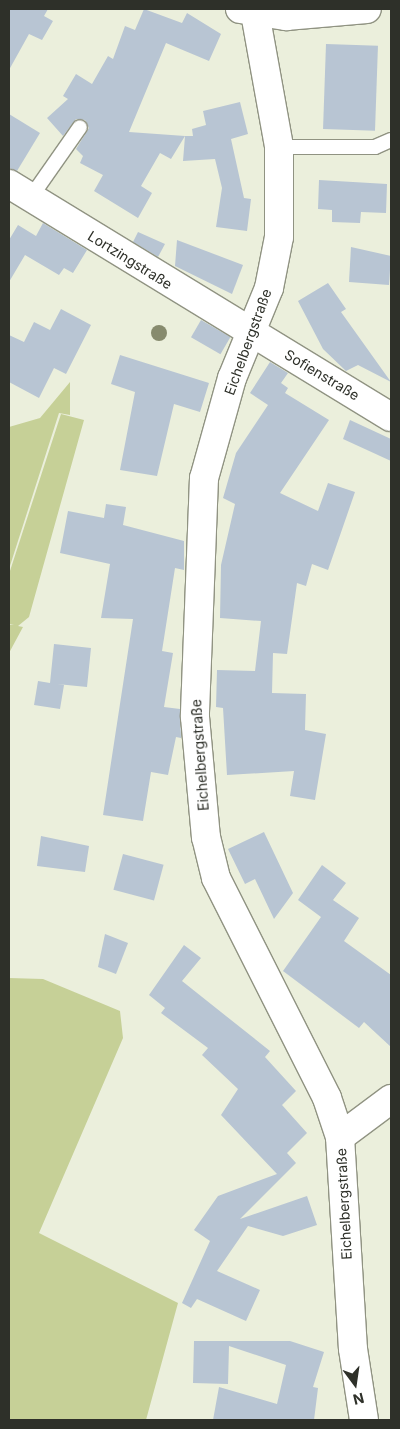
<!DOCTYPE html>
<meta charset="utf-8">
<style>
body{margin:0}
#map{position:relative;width:400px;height:1429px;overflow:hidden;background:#ebefdc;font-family:Inter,sans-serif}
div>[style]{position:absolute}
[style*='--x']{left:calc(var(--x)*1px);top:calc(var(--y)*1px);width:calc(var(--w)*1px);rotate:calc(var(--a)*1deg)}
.green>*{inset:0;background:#c6d097}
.building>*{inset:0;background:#b8c5d3;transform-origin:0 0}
.roads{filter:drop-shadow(1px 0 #909382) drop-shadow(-1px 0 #909382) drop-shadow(0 1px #909382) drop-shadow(0 -1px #909382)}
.service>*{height:14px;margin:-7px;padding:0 7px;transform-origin:7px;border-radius:7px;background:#fff}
.minor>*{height:28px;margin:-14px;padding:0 14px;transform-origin:14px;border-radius:14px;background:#fff}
.trees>*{width:16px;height:16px;margin:-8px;border-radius:50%;background:#878b6e}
span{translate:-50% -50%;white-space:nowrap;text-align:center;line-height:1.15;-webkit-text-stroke:4px #fff;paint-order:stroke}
.street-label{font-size:14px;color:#2e3029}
.frame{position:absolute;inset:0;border:10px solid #2e3029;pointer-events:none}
.north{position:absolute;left:330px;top:1359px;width:50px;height:50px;-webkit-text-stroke:4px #fff;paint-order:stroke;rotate:166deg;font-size:14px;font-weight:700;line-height:20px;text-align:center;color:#2e3029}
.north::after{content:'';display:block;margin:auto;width:18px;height:22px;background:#2e3029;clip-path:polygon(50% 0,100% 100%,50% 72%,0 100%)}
</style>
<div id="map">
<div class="green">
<i style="clip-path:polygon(70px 382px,70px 415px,59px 413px,9px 569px,9px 427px,40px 418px)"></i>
<i style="clip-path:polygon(61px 414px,84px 420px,29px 617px,18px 626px,23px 627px,9px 653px,9px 625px,14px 625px,9px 624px,9px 574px)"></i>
<i style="clip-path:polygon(9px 978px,43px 979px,120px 1011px,123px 1038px,39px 1233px,178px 1303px,146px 1420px,9px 1420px)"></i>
</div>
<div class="building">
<i style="clip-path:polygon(9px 9px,48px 9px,44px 16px,53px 21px,42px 40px,29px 34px,9px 70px)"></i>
<i style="clip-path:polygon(144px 9px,182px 23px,187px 13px,221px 34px,209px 61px,166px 43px,129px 132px,185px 136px,171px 159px,160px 153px,141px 186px,152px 193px,138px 218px,94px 191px,103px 175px,80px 163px,83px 156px,76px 149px,89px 128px,85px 120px,76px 119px,63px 136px,47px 118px,68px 99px,63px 96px,76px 74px,92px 84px,108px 56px,113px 59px,125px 26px,135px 30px)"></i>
<i style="left:326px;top:44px;width:52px;height:85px;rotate:2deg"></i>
<i style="clip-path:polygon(240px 102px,248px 134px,231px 139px,244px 198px,251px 199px,247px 231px,216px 227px,222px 188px,215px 159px,183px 161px,185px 136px,193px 136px,192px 129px,206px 125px,203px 111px)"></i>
<i style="clip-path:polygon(9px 114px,40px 133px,17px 171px,9px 168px)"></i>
<i style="clip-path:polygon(319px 180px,387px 184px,386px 213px,361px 212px,360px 223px,332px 222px,332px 210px,318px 209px)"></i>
<i style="clip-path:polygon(43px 223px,87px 250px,73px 273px,64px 268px,59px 275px,25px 255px,9px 282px,9px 240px,18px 225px,36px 236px)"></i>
<i style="clip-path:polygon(138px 232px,165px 244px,158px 257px,133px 242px)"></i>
<i style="clip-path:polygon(177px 240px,243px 265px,232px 294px,175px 266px)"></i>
<i style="clip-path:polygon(351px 247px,391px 256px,389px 285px,349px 282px)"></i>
<i style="clip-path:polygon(328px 283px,346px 309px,341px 312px,391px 382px,358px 365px,346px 371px,323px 349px,298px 301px)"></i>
<i style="clip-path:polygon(61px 309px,91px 325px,66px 374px,54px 368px,39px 398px,9px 382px,9px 335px,24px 342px,34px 322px,50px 330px)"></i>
<i style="left:201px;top:320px;width:34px;height:20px;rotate:30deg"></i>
<i style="clip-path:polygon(120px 355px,209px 383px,200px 412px,174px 404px,157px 476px,120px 470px,135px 392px,111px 384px)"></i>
<i style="clip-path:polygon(270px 362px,288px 373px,281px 383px,288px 388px,285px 393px,329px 420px,280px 493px,318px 511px,328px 483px,355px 492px,328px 570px,312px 564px,306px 586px,297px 583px,287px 654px,273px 653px,272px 693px,306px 694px,305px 730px,326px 734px,315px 800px,290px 796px,294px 771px,227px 775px,223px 708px,216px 707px,217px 670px,255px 671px,261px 621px,220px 618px,221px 565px,235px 504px,223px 498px,236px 453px,268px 405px,250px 393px)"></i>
<i style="clip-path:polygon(350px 420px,391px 439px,391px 461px,343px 439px)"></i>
<i style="clip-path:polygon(106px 504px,126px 507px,123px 525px,184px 541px,184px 570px,175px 568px,162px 651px,173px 653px,164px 707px,180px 709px,181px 738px,176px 737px,168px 775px,151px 772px,143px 821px,103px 815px,133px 619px,101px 618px,110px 564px,60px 553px,68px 511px,104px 518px)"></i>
<i style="clip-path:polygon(54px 644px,91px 648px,87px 687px,57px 684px,64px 685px,60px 709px,34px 705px,38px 681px,50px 683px)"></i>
<i style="clip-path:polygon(264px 832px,293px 893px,274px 919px,255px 879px,245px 884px,228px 849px)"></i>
<i style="clip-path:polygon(41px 836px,89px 846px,85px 872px,37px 866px)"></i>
<i style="left:123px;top:854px;width:42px;height:37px;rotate:15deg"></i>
<i style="clip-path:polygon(322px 865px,346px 883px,333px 900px,359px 918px,344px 941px,391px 975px,391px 1047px,364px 1022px,359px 1028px,283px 971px,321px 917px,298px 900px)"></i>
<i style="clip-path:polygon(105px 934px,128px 943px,116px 974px,98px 967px)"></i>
<i style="clip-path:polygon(184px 945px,201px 958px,182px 981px,270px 1051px,265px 1057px,296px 1091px,282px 1105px,307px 1133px,287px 1153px,296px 1163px,240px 1219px,307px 1196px,317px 1225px,283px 1236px,248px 1226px,217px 1271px,260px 1290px,246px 1321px,197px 1299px,191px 1308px,182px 1303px,210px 1241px,194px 1230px,218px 1196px,277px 1174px,221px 1115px,238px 1089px,202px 1055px,208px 1048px,161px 1013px,165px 1008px,149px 995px)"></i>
<i style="clip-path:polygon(194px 1341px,290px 1341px,324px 1352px,313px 1387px,318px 1388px,314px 1420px,213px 1420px,219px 1387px,277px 1404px,286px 1365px,229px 1346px,228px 1384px,193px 1383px)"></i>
</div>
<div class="roads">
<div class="service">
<i style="--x:279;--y:147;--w:96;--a:0"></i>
<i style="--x:375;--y:147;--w:17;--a:-24"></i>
<i style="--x:31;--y:197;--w:85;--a:-55"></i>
</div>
<div class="minor">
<i style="--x:240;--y:9;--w:47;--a:8.7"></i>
<i style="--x:286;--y:16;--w:81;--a:-4.9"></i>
<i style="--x:255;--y:13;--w:136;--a:79.8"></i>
<i style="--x:279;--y:147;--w:90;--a:90"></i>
<i style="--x:279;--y:237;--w:52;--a:101.1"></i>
<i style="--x:269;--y:288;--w:97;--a:112.3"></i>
<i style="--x:232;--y:378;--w:104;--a:105.6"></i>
<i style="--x:204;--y:478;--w:239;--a:92.2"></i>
<i style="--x:195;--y:717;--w:121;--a:84.8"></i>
<i style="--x:206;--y:837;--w:42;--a:76.3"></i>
<i style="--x:216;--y:878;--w:246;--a:63.2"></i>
<i style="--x:327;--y:1098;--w:41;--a:71.6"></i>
<i style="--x:340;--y:1137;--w:212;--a:86.5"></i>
<i style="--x:353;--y:1349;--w:72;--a:81.2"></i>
<i style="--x:9;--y:184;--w:447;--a:31.4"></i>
<i style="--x:340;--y:1137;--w:64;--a:-36.7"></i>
</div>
</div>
<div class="trees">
<i style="left:159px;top:333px"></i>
</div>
<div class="street-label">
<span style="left:130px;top:260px;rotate:32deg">Lortzingstraße</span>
<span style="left:248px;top:342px;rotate:-70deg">Eichelbergstraße</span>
<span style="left:322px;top:375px;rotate:31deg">Sofienstraße</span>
<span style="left:200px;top:755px;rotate:-94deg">Eichelbergstraße</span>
<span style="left:344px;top:1204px;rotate:-93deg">Eichelbergstraße</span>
</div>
<div class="frame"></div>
<div class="north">N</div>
</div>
